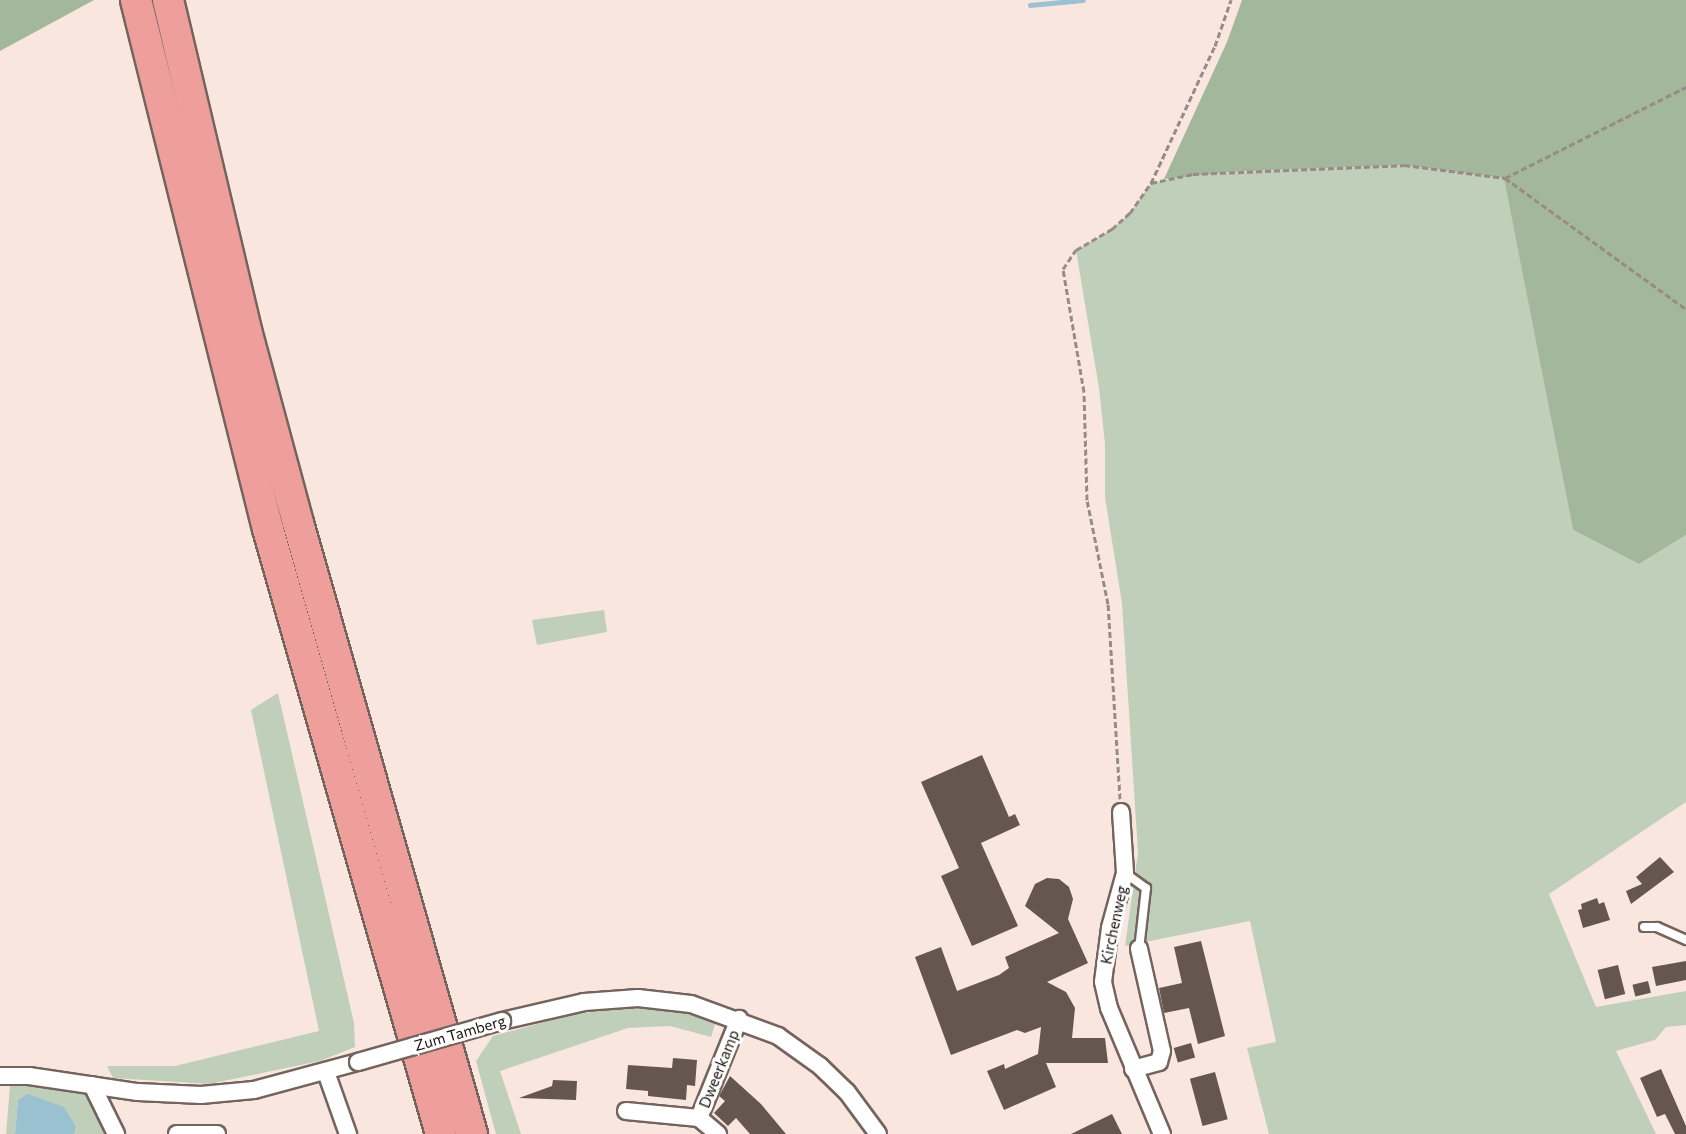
<!DOCTYPE html>
<style>
body{margin:0}
#map{position:relative;width:1686px;height:1134px;overflow:hidden;background:#f9e7df;font-family:Commissioner,sans-serif}
div>[style]{position:absolute}
[style*='--x']{left:calc(var(--x)*1px);top:calc(var(--y)*1px);width:calc(var(--w)*1px);rotate:calc(var(--a)*1deg)}
.green>*{inset:0;background:#bfcfb9}
.forest>*{inset:0;background:#a2b79b}
.water>*{inset:0;background:#9ac1cf}
.stream>*{height:4.5px;margin:-2.25px;padding:0 2.25px;transform-origin:2.25px;border-radius:2.25px;background:#9ac1cf}
.building>*{inset:0;background:#665650;transform-origin:0 0}
.path>*{height:3px;margin-top:-1.5px;transform-origin:0;background:repeating-linear-gradient(90deg,#988b85 0 6px,transparent 0 9px)}
.roads{filter:drop-shadow(2px 0 #74645d) drop-shadow(-2px 0 #74645d) drop-shadow(0 2px #74645d) drop-shadow(0 -2px #74645d)}
.lane>*{height:8px;margin:-4px;padding:0 4px;transform-origin:4px;border-radius:4px;background:#fff}
.street>*{height:16px;margin:-8px;padding:0 8px;transform-origin:8px;border-radius:8px;background:#fff}
.highway>*{height:30px;margin:-15px;padding:0 15px;transform-origin:15px;border-radius:15px;background:#ee9f9b}
.bridges{filter:drop-shadow(2px 0 #74645d) drop-shadow(-2px 0 #74645d) drop-shadow(0 2px #74645d) drop-shadow(0 -2px #74645d)}
.street-bridge>*{height:16px;margin:-8px;padding:0 8px;transform-origin:8px;border-radius:8px;background:#fff}
span{translate:-50% -50%;white-space:nowrap;text-align:center;line-height:1.15;-webkit-text-stroke:6px #fff;paint-order:stroke}
.street-label{font-size:15px;color:#191310}
</style>
<div id="map">
<div class="green">
<i style="clip-path:polygon(1404px 165px,1505px 178px,1573px 530px,1639px 564px,1686px 535px,1686px 802px,1549px 894px,1596px 1007px,1686px 991px,1686px 1025px,1666px 1027px,1655px 1040px,1616px 1051px,1656px 1134px,1269px 1134px,1247px 1048px,1276px 1042px,1250px 921px,1125px 946px,1138px 853px,1122px 603px,1105px 498px,1105px 444px,1099px 388px,1076px 250px,1112px 229px,1130px 213px,1151px 183px,1193px 174px)"></i>
<i style="clip-path:polygon(604px 610px,607px 632px,537px 645px,532px 620px)"></i>
<i style="clip-path:polygon(278px 693px,354px 1023px,355px 1047px,320px 1061px,209px 1084px,113px 1078px,107px 1066px,175px 1066px,319px 1031px,251px 710px)"></i>
<i style="clip-path:polygon(622px 1008px,669px 1010px,716px 1021px,711px 1037px,670px 1026px,628px 1028px,500px 1071px,521px 1134px,496px 1134px,476px 1061px,493px 1036px,570px 1015px)"></i>
<i style="clip-path:polygon(11px 1074px,92px 1085px,113px 1128px,103px 1134px,74px 1134px,76px 1127px,18px 1100px,15px 1134px,6px 1134px)"></i>
</div>
<div class="forest">
<i style="clip-path:polygon(0 0,94px 0,0 51px)"></i>
<i style="clip-path:polygon(1242px 0,1686px 0,1686px 535px,1639px 564px,1573px 530px,1504px 178px,1404px 165px,1228px 172px,1164px 179px,1227px 42px)"></i>
</div>
<div class="water">
<i style="clip-path:polygon(28px 1094px,64px 1107px,76px 1127px,74px 1134px,15px 1134px,18px 1100px)"></i>
</div>
<div class="stream">
<i style="--x:1030;--y:5;--w:53;--a:-5.4"></i>
</div>
<div class="building">
<i style="clip-path:polygon(982px 755px,1009px 817px,1015px 814px,1020px 825px,981px 843px,1018px 926px,972px 946px,941px 876px,959px 868px,921px 782px)"></i>
<i style="clip-path:polygon(1660px 857px,1674px 872px,1631px 904px,1626px 891px,1642px 884px,1636px 877px)"></i>
<i style="clip-path:polygon(1047px 878px,1059px 879px,1069px 887px,1073px 899px,1068px 919px,1088px 963px,1047px 982px,1066px 992px,1075px 1008px,1072px 1038px,1105px 1038px,1108px 1063px,1046px 1063px,1056px 1087px,1004px 1110px,987px 1071px,1004px 1064px,1005px 1069px,1038px 1054px,1041px 1027px,1025px 1033px,1017px 1030px,951px 1055px,915px 957px,941px 947px,957px 991px,999px 975px,1009px 968px,1005px 957px,1059px 933px,1025px 906px,1035px 884px)"></i>
<i style="clip-path:polygon(1597px 898px,1599px 904px,1604px 902px,1610px 920px,1583px 928px,1578px 910px,1582px 909px,1581px 904px)"></i>
<i style="clip-path:polygon(1201px 941px,1225px 1036px,1198px 1044px,1189px 1008px,1164px 1013px,1159px 988px,1182px 983px,1174px 947px)"></i>
<i style="clip-path:polygon(1686px 961px,1686px 980px,1656px 986px,1652px 967px)"></i>
<i style="left:1618px;top:965px;width:30px;height:21px;rotate:76deg"></i>
<i style="left:1648px;top:981px;width:12px;height:16px;rotate:76deg"></i>
<i style="left:1191px;top:1043px;width:15px;height:18px;rotate:74deg"></i>
<i style="clip-path:polygon(673px 1058px,697px 1060px,695px 1086px,687px 1085px,686px 1100px,648px 1096px,648px 1091px,626px 1089px,628px 1065px,672px 1068px)"></i>
<i style="clip-path:polygon(1661px 1069px,1686px 1126px,1686px 1134px,1675px 1134px,1665px 1114px,1657px 1117px,1640px 1078px)"></i>
<i style="left:1215px;top:1072px;width:49px;height:26px;rotate:75deg"></i>
<i style="clip-path:polygon(730px 1076px,761px 1104px,786px 1134px,750px 1134px,736px 1118px,728px 1126px,714px 1113px,725px 1101px,719px 1096px)"></i>
<i style="clip-path:polygon(553px 1080px,577px 1081px,576px 1100px,519px 1098px,552px 1086px)"></i>
<i style="clip-path:polygon(1112px 1114px,1122px 1134px,1071px 1134px)"></i>
</div>
<div class="path">
<i style="--x:1505;--y:178;--w:223;--a:35.9"></i>
<i style="--x:1151;--y:183;--w:43;--a:-12.1"></i>
<i style="--x:1193;--y:174;--w:211;--a:-2.4"></i>
<i style="--x:1404;--y:165;--w:102;--a:7.3"></i>
<i style="--x:1505;--y:178;--w:203;--a:-26.7"></i>
<i style="--x:1120;--y:799;--w:195;--a:-93.5"></i>
<i style="--x:1108;--y:604;--w:106;--a:-101.4"></i>
<i style="--x:1087;--y:500;--w:108;--a:-91.6"></i>
<i style="--x:1084;--y:392;--w:125;--a:-99.7"></i>
<i style="--x:1063;--y:269;--w:23;--a:-56"></i>
<i style="--x:1076;--y:250;--w:42;--a:-30.3"></i>
<i style="--x:1112;--y:229;--w:24;--a:-42"></i>
<i style="--x:1130;--y:213;--w:37;--a:-55"></i>
<i style="--x:1151;--y:183;--w:151;--a:-65"></i>
<i style="--x:1215;--y:46;--w:49;--a:-70.8"></i>
</div>
<div class="roads">
<div class="lane">
<i style="--x:1125;--y:873;--w:26;--a:36"></i>
<i style="--x:1146;--y:888;--w:61;--a:96.5"></i>
<i style="--x:1644;--y:927;--w:13;--a:0"></i>
<i style="--x:1657;--y:927;--w:32;--a:24"></i>
</div>
<div class="street">
<i style="--x:1121;--y:812;--w:61;--a:86.2"></i>
<i style="--x:1125;--y:873;--w:57;--a:105.3"></i>
<i style="--x:1110;--y:928;--w:54;--a:97.4"></i>
<i style="--x:1103;--y:982;--w:27;--a:77"></i>
<i style="--x:1109;--y:1008;--w:137;--a:67.2"></i>
<i style="--x:502;--y:1021;--w:84;--a:-13"></i>
<i style="--x:584;--y:1002;--w:54;--a:-4.2"></i>
<i style="--x:638;--y:998;--w:53;--a:6.5"></i>
<i style="--x:691;--y:1004;--w:93;--a:20.2"></i>
<i style="--x:778;--y:1036;--w:52;--a:35.5"></i>
<i style="--x:820;--y:1066;--w:37;--a:44"></i>
<i style="--x:847;--y:1092;--w:52;--a:53.6"></i>
<i style="--x:1133;--y:1069;--w:27;--a:-15"></i>
<i style="--x:1159;--y:1062;--w:11;--a:-75"></i>
<i style="--x:1162;--y:1051;--w:105;--a:-102.7"></i>
<i style="--x:326;--y:1072;--w:66;--a:70.5"></i>
<i style="--x:0;--y:1076;--w:29;--a:0"></i>
<i style="--x:29;--y:1076;--w:110;--a:8.4"></i>
<i style="--x:138;--y:1092;--w:63;--a:2.7"></i>
<i style="--x:201;--y:1095;--w:53;--a:-5.4"></i>
<i style="--x:254;--y:1090;--w:108;--a:-15.1"></i>
<i style="--x:92;--y:1085;--w:55;--a:63.9"></i>
<i style="--x:626;--y:1111;--w:73;--a:5.5"></i>
<i style="--x:699;--y:1118;--w:25;--a:40"></i>
<i style="--x:699;--y:1118;--w:107;--a:-68"></i>
<i style="--x:177;--y:1134;--w:40;--a:0"></i>
</div>
<div class="highway">
<i style="--x:136;--y:0;--w:545;--a:75.99"></i>
<i style="--x:268;--y:529;--w:629;--a:74.04"></i>
<i style="--x:168;--y:0;--w:343;--a:76.7"></i>
<i style="--x:247;--y:334;--w:196;--a:74.9"></i>
<i style="--x:298;--y:523;--w:635;--a:74.1"></i>
</div>
</div>
<div class="bridges">
<div class="street-bridge">
<i style="--x:358;--y:1062;--w:150;--a:-15.9"></i>
</div>
</div>
<div class="street-label">
<span style="left:1114px;top:925px;rotate:-78deg">Kirchenweg</span>
<span style="left:460px;top:1033px;rotate:-16deg">Zum Tamberg</span>
<span style="left:719px;top:1069px;rotate:-68deg">Dweerkamp</span>
</div>
</div>
